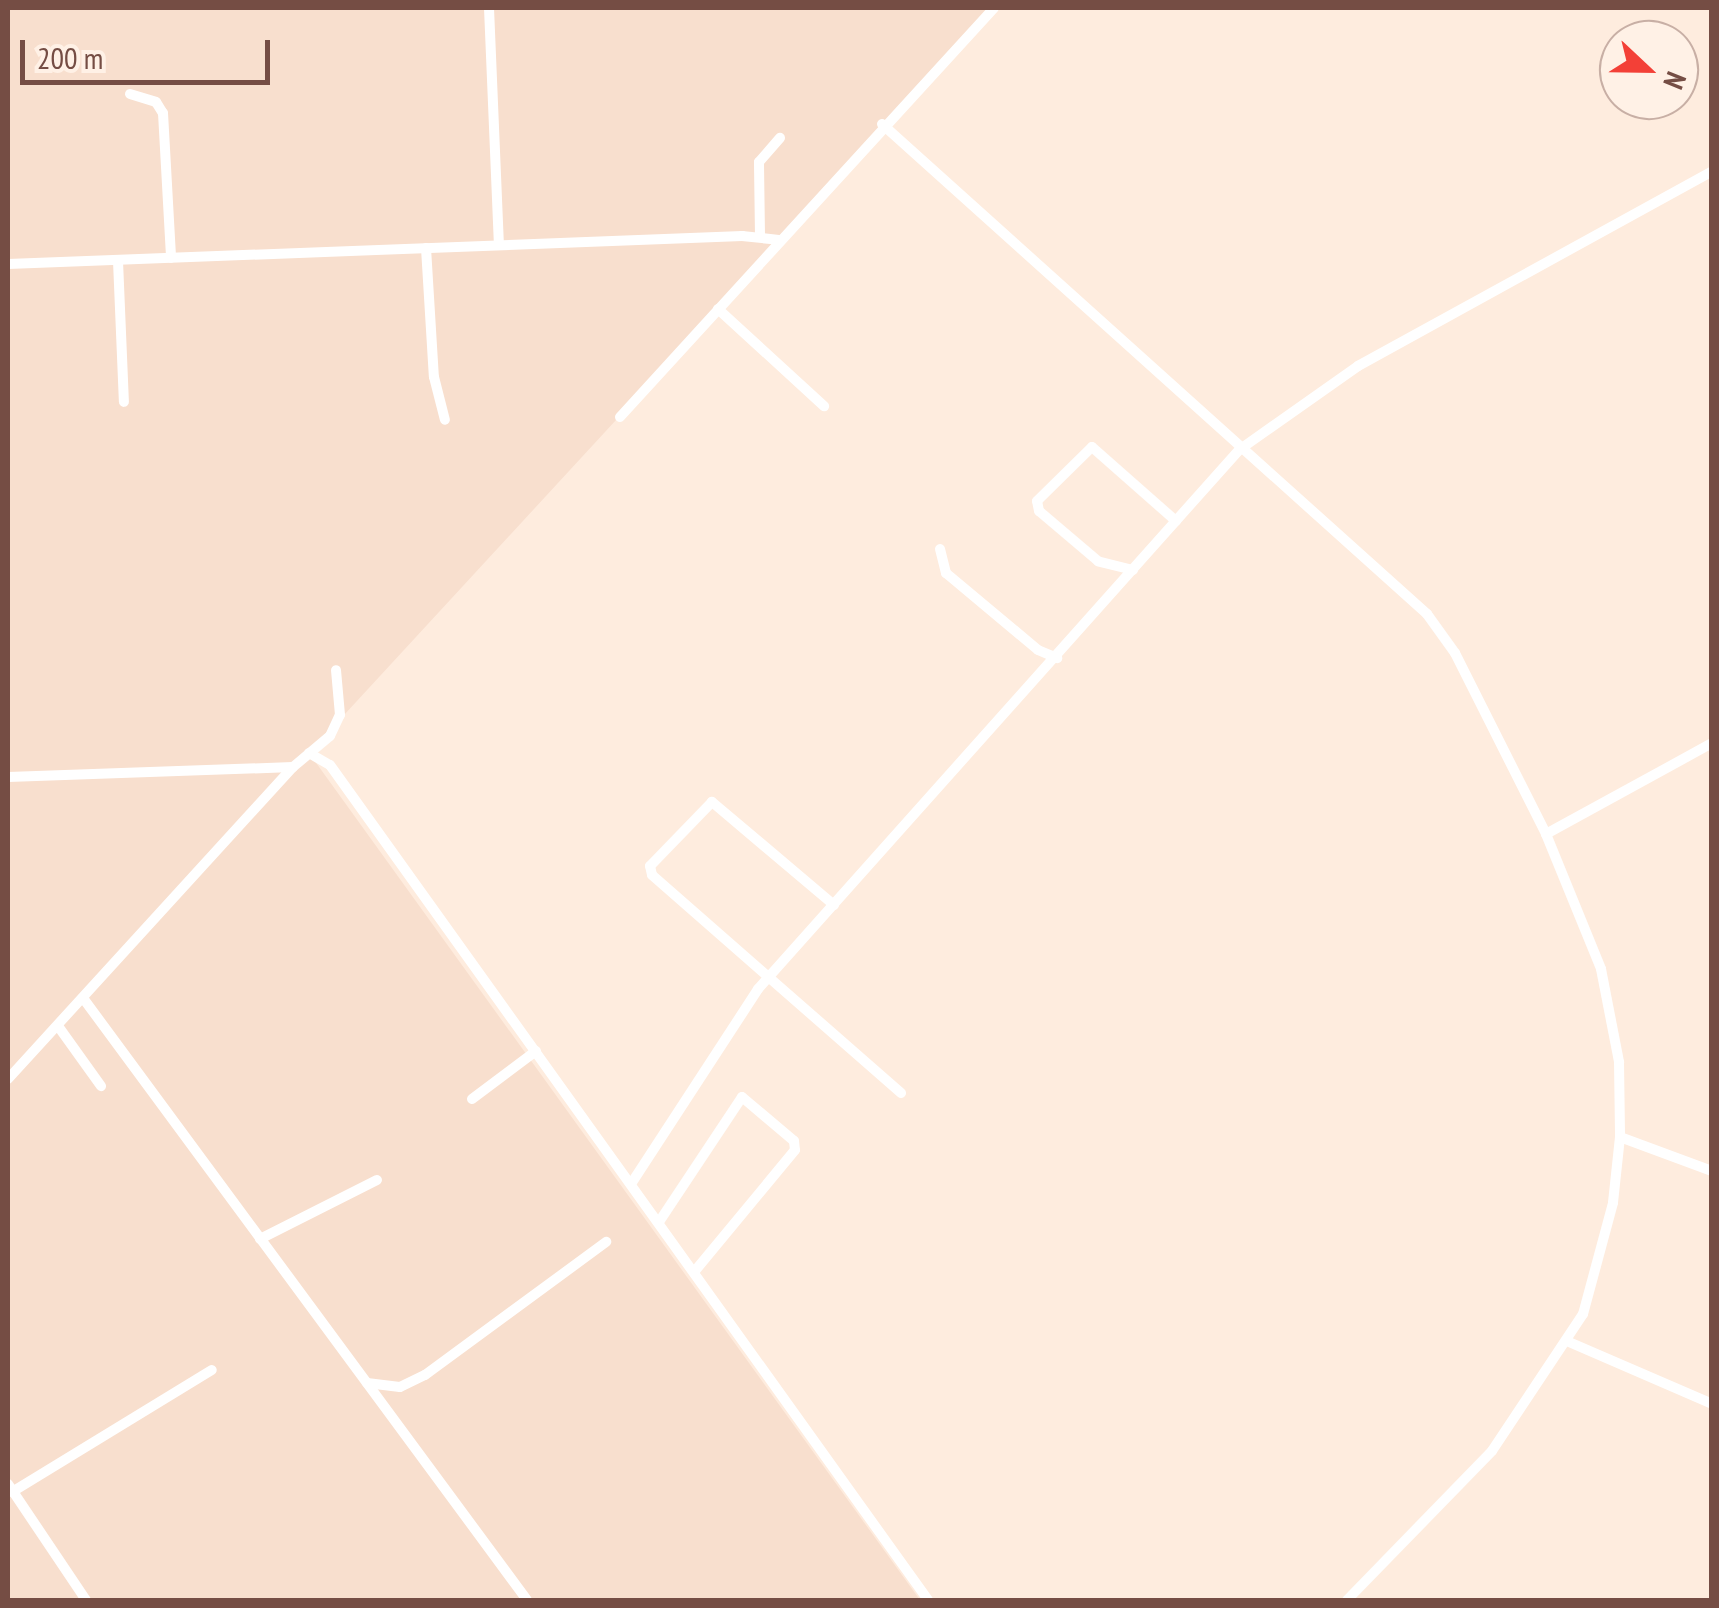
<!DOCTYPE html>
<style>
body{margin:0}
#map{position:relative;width:1719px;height:1608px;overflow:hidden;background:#feecde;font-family:"PT Sans Narrow",sans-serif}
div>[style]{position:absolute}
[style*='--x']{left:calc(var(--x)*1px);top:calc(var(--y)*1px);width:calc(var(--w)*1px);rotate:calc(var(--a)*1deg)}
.residential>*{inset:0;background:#f8dfce}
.minor>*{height:10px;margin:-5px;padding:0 5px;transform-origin:5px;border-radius:5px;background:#fff}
span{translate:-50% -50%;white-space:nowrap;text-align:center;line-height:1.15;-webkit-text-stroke:10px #fff1e6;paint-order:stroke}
.frame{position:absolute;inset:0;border:10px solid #754d44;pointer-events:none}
.north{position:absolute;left:1599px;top:20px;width:100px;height:100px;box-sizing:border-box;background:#fff1e6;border:2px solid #c8afa5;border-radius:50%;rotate:112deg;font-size:28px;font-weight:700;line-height:40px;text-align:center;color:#754d44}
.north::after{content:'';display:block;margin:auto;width:35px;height:45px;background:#f34037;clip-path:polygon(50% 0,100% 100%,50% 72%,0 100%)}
.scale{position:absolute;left:20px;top:40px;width:250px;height:45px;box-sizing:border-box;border:5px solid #754d44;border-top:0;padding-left:12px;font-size:30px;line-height:35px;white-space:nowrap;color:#754d44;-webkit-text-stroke:8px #fff1e6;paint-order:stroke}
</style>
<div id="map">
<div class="residential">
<i style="clip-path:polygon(8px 8px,996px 8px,309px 753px,920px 1600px,8px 1600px)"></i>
</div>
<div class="minor">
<i style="--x:489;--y:8;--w:237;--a:87.6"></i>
<i style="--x:130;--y:94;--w:27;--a:17"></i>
<i style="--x:156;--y:102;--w:13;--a:58"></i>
<i style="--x:163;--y:113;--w:145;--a:86.8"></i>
<i style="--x:882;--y:124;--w:733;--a:41.96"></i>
<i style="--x:1427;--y:614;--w:48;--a:54.3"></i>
<i style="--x:1455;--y:653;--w:203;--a:63.3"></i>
<i style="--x:1546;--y:834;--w:146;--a:67.8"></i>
<i style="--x:1601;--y:969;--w:95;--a:79"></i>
<i style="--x:1619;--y:1062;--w:75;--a:89.2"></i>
<i style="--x:1620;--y:1137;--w:66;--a:96.1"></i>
<i style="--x:1613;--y:1203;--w:115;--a:105.1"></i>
<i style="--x:1583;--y:1314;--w:164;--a:123.6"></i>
<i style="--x:1492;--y:1451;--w:208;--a:134.2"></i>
<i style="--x:760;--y:236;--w:74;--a:-90.8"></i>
<i style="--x:759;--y:162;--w:32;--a:-49"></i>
<i style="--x:426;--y:248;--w:129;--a:86.5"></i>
<i style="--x:434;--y:377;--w:44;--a:75.7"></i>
<i style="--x:118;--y:261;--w:141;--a:87.6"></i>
<i style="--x:8;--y:264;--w:735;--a:-2.18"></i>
<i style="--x:742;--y:236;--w:37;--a:6"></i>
<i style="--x:718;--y:309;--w:144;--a:42.5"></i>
<i style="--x:620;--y:417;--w:554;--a:-47.56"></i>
<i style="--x:940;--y:549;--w:25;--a:76"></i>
<i style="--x:946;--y:573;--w:120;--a:39.9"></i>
<i style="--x:1038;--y:650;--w:21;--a:23"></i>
<i style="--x:1133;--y:570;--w:36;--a:-166"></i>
<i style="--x:1098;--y:561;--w:77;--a:-139.7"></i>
<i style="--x:1039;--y:511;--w:10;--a:-101"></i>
<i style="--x:1037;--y:501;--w:77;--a:-44.5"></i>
<i style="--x:1092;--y:447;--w:112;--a:41.4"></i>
<i style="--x:309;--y:753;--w:24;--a:30"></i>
<i style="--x:330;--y:765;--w:1027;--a:54.39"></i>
<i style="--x:8;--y:777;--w:285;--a:-2"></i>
<i style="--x:1546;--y:834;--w:189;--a:-28.7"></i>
<i style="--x:834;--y:905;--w:160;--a:-139.8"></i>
<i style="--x:712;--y:802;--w:89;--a:134.1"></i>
<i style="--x:650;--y:866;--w:9;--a:77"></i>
<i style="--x:652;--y:875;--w:331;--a:41.2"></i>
<i style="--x:83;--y:998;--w:748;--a:53.59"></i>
<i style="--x:58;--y:1026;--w:74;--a:54.4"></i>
<i style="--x:8;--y:1079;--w:423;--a:-47.6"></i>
<i style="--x:293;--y:767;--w:48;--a:-40"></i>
<i style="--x:330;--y:736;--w:23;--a:-65"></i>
<i style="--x:340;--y:715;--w:45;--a:-95.1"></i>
<i style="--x:472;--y:1099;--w:80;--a:-36.9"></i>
<i style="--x:1620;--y:1137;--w:98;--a:20.3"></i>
<i style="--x:631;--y:1184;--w:233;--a:-56.9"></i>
<i style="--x:758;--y:989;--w:722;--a:-48.25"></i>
<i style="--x:1239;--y:450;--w:146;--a:-35.2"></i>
<i style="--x:1358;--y:366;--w:404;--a:-28.8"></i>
<i style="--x:659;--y:1222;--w:150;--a:-56.4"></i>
<i style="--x:742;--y:1097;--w:68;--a:40.2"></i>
<i style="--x:794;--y:1141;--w:9;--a:84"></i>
<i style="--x:795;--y:1150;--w:158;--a:129.6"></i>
<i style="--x:260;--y:1239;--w:131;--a:-26.8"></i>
<i style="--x:1569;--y:1342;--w:156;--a:23.4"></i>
<i style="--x:367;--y:1383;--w:33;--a:7"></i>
<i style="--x:400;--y:1387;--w:28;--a:-26"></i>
<i style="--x:425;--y:1375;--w:225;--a:-36.3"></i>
<i style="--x:8;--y:1484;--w:140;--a:56.1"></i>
<i style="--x:12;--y:1492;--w:234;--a:-31.4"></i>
</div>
<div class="frame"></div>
<div class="north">N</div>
<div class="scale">200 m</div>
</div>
